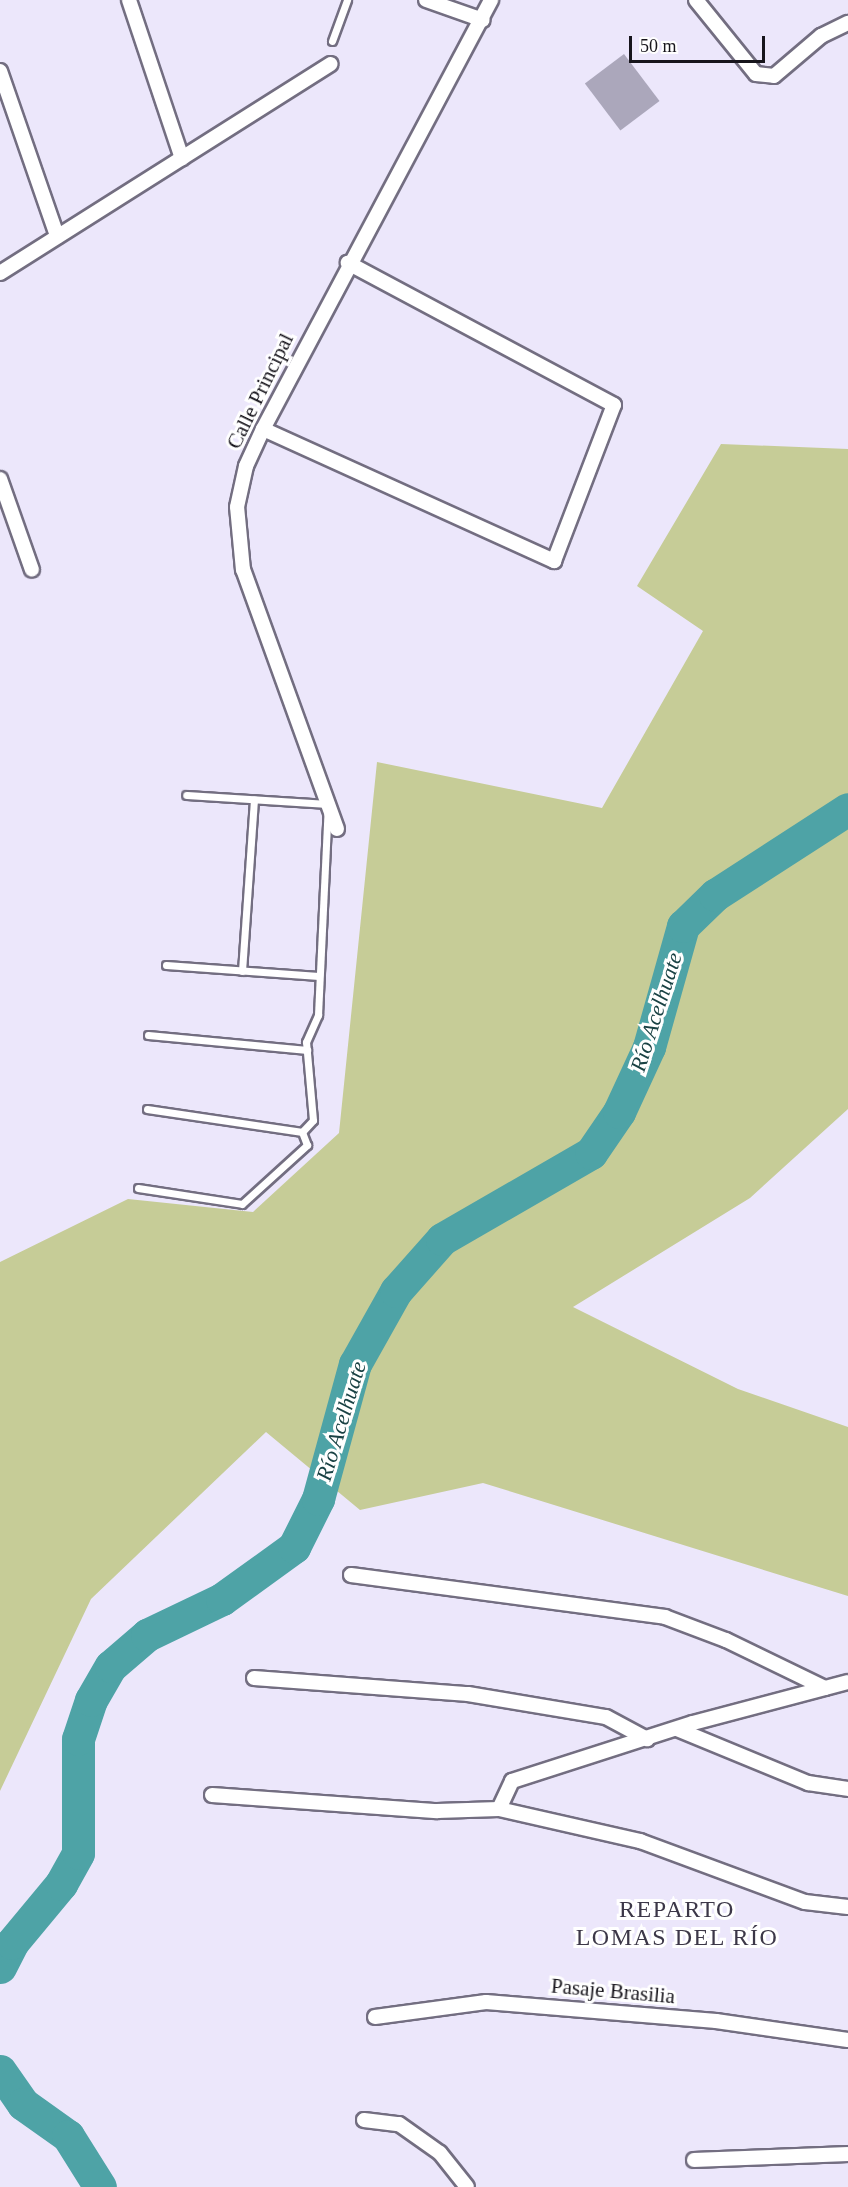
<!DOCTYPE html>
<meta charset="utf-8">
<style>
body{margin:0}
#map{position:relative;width:848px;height:2187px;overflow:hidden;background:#ece7fb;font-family:"Times New Roman",serif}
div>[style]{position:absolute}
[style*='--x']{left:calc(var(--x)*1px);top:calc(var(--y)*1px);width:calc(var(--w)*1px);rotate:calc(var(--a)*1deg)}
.green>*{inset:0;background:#c6cc97}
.river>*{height:33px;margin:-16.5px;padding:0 16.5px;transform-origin:16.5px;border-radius:16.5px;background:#4ea3a6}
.building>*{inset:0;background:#aba7bb;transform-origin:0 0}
.roads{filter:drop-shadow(2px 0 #736e81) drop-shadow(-2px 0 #736e81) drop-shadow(0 2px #736e81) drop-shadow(0 -2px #736e81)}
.lane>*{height:7px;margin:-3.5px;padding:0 3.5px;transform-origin:3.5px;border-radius:3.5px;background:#fff}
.street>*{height:14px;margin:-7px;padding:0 7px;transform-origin:7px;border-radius:7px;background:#fff}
span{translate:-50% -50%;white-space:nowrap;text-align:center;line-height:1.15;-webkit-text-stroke:6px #fff;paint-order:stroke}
.street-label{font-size:21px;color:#17151c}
.water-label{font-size:22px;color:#1a4244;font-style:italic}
.quarter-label{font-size:24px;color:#3c3748;letter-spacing:1.5px}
.scale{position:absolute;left:629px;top:36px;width:136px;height:27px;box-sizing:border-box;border:3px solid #17151c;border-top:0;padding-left:8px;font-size:18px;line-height:21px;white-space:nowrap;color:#17151c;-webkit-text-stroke:4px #fff;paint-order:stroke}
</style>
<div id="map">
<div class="green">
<i style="clip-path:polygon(721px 444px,848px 449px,848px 1109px,750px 1198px,573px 1307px,738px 1389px,848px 1427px,848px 1596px,483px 1483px,360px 1510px,266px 1432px,91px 1599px,0 1791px,0 1262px,128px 1199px,253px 1212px,339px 1133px,377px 762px,602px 808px,703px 631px,637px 586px)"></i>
</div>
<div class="river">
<i style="--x:0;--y:1967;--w:27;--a:-63"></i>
<i style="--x:12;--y:1943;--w:77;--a:-50.3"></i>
<i style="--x:61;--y:1884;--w:35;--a:-61"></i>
<i style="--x:78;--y:1853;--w:114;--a:-90"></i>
<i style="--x:78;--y:1739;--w:41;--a:-71.6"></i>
<i style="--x:91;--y:1700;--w:39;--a:-60"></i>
<i style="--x:111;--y:1666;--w:48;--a:-40.7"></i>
<i style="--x:147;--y:1635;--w:83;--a:-25.6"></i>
<i style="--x:222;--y:1599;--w:89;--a:-35.8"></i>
<i style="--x:294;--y:1547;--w:54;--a:-63.4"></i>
<i style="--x:318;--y:1499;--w:140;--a:-74.7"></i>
<i style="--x:355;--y:1364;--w:84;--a:-60.7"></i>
<i style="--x:396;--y:1291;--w:69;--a:-48.5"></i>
<i style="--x:442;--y:1239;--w:172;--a:-30"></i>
<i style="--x:591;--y:1153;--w:50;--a:-55.7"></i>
<i style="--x:619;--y:1112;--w:72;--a:-65.2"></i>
<i style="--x:649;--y:1047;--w:126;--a:-74.3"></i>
<i style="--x:683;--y:926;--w:45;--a:-44.1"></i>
<i style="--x:715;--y:895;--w:158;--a:-32.9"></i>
<i style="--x:0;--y:2071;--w:40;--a:55.1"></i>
<i style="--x:23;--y:2104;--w:55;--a:35.4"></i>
<i style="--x:68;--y:2136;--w:60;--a:57.9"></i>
</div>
<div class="building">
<i style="left:624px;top:54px;width:59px;height:49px;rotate:53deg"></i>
</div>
<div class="roads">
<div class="lane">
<i style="--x:332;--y:41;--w:44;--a:-69.9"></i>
<i style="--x:166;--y:965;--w:153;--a:4.1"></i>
<i style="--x:242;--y:971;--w:172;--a:-86"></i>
<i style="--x:148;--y:1035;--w:160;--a:5.4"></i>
<i style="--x:147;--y:1109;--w:157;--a:8.4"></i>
<i style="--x:302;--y:1132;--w:16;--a:-47"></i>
<i style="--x:313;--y:1120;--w:78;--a:-95.1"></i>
<i style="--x:306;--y:1042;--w:30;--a:-66"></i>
<i style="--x:318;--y:1015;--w:211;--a:-87.3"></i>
<i style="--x:328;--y:804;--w:142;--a:-176.4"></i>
<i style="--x:138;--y:1188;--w:105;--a:8.7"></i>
<i style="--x:242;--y:1204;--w:88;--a:-42.2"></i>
<i style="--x:307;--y:1145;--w:14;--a:-111"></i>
</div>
<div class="street">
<i style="--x:129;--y:0;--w:167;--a:71.5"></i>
<i style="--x:426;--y:0;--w:60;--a:19.3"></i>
<i style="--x:696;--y:0;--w:95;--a:51"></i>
<i style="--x:756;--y:74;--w:18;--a:6"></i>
<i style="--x:774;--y:76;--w:62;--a:-40.4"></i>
<i style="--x:821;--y:36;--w:30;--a:-26"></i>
<i style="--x:0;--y:71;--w:175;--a:70.9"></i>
<i style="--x:0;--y:273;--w:391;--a:-32.3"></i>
<i style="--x:263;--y:429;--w:320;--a:24.4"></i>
<i style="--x:554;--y:561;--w:167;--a:-69"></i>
<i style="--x:614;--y:405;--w:302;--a:-151.9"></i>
<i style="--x:0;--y:479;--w:96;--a:70.6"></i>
<i style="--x:337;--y:829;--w:276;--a:-109.9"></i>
<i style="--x:243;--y:570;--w:63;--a:-95.4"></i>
<i style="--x:237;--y:507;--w:42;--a:-77.6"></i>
<i style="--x:246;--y:466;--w:41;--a:-65.3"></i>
<i style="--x:263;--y:429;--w:486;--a:-62"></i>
<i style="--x:351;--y:1575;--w:317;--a:7.6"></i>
<i style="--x:665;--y:1617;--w:65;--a:20.7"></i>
<i style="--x:726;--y:1640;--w:110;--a:25.9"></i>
<i style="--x:254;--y:1678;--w:215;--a:4.3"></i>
<i style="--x:468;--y:1694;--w:140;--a:9.5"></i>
<i style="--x:606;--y:1717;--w:47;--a:28.2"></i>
<i style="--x:677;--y:1729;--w:142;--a:22.4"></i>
<i style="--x:808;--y:1783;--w:40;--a:8.5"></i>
<i style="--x:212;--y:1795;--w:226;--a:4.1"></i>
<i style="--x:437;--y:1811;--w:62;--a:-1.8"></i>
<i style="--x:499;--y:1809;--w:145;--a:12.8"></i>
<i style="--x:640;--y:1841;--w:176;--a:20.3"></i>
<i style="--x:805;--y:1902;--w:43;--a:6.6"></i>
<i style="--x:499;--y:1809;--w:31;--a:-65"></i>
<i style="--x:512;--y:1781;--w:190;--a:-17.8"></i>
<i style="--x:693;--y:1723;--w:160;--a:-14.8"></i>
<i style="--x:375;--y:2017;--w:112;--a:-7.7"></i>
<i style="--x:486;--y:2002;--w:231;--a:4.7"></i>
<i style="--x:716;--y:2021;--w:133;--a:8.2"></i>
<i style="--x:364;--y:2120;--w:35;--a:7"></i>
<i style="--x:399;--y:2124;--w:50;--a:35.3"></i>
<i style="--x:440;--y:2153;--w:43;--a:51.5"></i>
<i style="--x:694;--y:2160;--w:154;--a:-2.2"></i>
</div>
</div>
<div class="street-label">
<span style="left:260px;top:391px;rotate:-64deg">Calle Principal</span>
<span style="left:613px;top:1991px;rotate:5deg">Pasaje Brasilia</span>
</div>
<div class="water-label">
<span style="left:656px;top:1012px;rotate:-72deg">Río Acelhuate</span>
<span style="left:341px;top:1421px;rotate:-73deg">Río Acelhuate</span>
</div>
<div class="quarter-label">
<span style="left:677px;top:1924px">REPARTO<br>LOMAS DEL RÍO</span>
</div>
<div class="scale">50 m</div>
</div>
